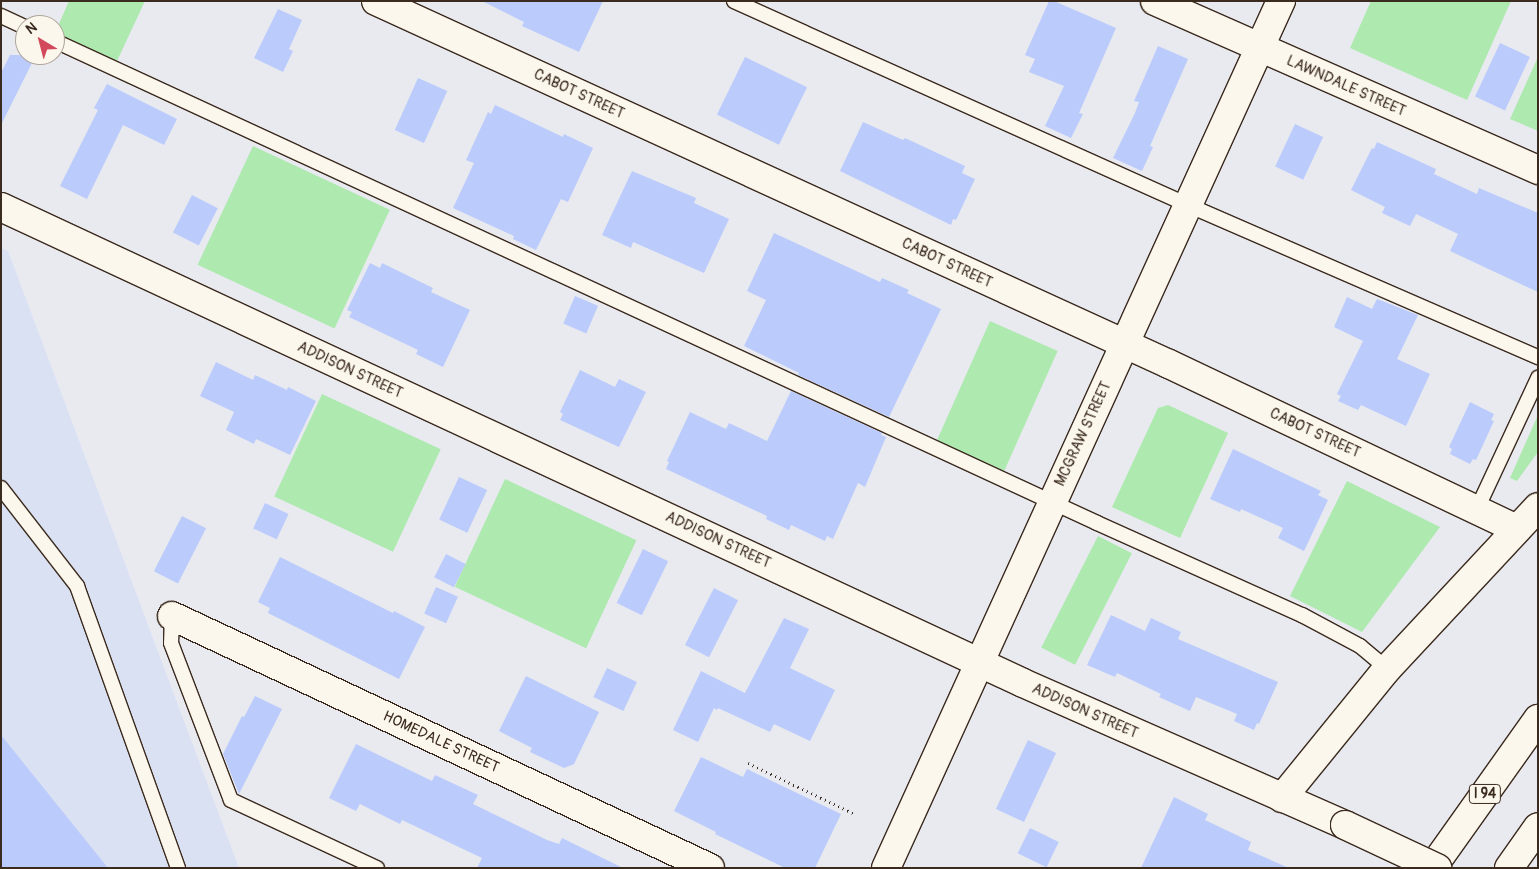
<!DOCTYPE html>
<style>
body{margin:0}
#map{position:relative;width:1539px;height:869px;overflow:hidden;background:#e8eaf0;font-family:Pangolin,sans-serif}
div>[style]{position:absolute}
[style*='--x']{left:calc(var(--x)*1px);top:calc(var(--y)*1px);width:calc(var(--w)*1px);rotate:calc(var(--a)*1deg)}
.built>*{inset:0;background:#dae1f3}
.green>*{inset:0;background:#aee9af;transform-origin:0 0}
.building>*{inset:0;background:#bbcbfb;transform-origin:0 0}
.path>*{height:3px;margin-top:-1.5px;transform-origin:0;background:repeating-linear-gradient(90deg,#3b2a1e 0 1px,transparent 0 5px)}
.roads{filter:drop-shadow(1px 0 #3b2a1e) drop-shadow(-1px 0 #3b2a1e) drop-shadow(0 1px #3b2a1e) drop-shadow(0 -1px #3b2a1e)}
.lane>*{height:14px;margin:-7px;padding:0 7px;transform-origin:7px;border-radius:7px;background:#fbf7ec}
.street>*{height:28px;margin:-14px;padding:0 14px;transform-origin:14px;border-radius:14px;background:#fbf7ec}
.secondary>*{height:28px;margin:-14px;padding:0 14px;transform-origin:14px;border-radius:14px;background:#fbf7ec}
.highway>*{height:28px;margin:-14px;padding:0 14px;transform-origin:14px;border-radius:14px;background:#fbf7ec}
.bridges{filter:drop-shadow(1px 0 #3b2a1e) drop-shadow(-1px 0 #3b2a1e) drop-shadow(0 1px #3b2a1e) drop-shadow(0 -1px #3b2a1e)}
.street-bridge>*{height:28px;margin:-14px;padding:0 14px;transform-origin:14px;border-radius:14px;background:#fbf7ec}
span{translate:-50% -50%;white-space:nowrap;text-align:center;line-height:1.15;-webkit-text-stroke:5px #fbf7ec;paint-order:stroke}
.shield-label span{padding:1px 4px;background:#fbf7ec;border:1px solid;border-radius:4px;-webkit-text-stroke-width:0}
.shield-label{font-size:14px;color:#3b2a1e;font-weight:700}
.street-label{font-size:15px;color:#3b2a1e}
.frame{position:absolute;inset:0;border:2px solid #3b2a1e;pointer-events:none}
.north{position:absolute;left:15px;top:15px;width:50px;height:50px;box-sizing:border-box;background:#fbf7ec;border:1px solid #aea59a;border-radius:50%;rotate:323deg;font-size:14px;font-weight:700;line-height:20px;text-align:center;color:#3b2a1e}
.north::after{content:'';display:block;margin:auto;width:18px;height:22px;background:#d1495b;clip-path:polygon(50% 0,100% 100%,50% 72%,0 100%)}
</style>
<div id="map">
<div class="built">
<i style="clip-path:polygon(1px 248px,8px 251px,239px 868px,1px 868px)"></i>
</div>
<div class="green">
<i style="clip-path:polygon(69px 1px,145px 1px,117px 61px,55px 33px)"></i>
<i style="clip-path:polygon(1371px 1px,1511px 1px,1467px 100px,1350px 48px)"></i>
<i style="clip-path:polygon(1538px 57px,1538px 131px,1510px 119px)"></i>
<i style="left:253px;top:146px;width:151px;height:131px;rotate:25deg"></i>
<i style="left:990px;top:321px;width:74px;height:131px;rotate:24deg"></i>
<i style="left:322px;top:394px;width:131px;height:113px;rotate:25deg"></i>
<i style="clip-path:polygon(1168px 405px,1228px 433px,1180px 538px,1112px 507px,1158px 408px)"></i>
<i style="clip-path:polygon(1538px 415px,1538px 452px,1517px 481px,1510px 478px)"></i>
<i style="left:505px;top:479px;width:145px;height:119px;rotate:25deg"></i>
<i style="clip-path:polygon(1347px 481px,1440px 527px,1362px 632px,1290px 596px)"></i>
<i style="left:1098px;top:536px;width:38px;height:125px;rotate:27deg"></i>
</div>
<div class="building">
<i style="clip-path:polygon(482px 1px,603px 1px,579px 52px,522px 26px,524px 22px)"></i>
<i style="clip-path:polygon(1049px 1px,1054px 1px,1116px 28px,1079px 113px,1083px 114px,1071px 138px,1045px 126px,1064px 86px,1029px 72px,1035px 59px,1025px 55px)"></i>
<i style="clip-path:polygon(278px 9px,302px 20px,289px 49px,293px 51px,283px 72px,254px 58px)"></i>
<i style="left:1500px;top:43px;width:33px;height:59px;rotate:25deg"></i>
<i style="clip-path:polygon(1158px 46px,1188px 59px,1150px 146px,1153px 147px,1142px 171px,1113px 158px,1135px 113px,1139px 102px,1134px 101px)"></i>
<i style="clip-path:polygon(10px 55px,36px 55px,1px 125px,1px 73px)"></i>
<i style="left:745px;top:57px;width:69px;height:64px;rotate:26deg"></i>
<i style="left:418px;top:78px;width:32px;height:57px;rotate:24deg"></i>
<i style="clip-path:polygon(107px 84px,177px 119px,164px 145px,123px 125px,87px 199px,60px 186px,98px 110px,94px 108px)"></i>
<i style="clip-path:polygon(495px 105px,563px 137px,564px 134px,593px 148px,568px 202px,561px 199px,536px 250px,513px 239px,514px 236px,453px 208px,474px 163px,466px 160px,488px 112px,491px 114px)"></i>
<i style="clip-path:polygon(863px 122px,903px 140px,905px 138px,965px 166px,962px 173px,975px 179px,956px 220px,953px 219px,951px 225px,840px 171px)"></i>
<i style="left:1295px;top:124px;width:31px;height:47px;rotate:25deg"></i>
<i style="clip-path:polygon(1377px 142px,1436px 169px,1434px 174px,1477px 194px,1479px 188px,1538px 213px,1538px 292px,1450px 251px,1458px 234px,1416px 214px,1410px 226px,1382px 213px,1385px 207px,1351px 190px,1372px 148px,1374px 149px)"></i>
<i style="clip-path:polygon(632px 171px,696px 198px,694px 203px,729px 219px,704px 273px,633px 242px,631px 248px,602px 235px)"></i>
<i style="left:192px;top:195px;width:29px;height:42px;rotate:27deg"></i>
<i style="clip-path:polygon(774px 233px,880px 282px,882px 278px,909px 290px,907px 293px,941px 309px,889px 417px,798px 375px,799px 373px,744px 346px,766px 300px,747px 291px)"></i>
<i style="clip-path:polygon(370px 263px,380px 268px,382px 263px,433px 288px,431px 292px,470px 310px,443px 367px,416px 354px,418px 350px,349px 317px,352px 312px,347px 310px)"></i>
<i style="left:575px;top:296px;width:25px;height:30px;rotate:23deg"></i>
<i style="clip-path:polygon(1347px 297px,1372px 309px,1377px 299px,1418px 315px,1397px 359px,1430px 374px,1406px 426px,1361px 405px,1358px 410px,1338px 401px,1341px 396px,1337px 394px,1363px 341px,1334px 327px)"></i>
<i style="clip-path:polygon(216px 362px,253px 380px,255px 375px,287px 390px,288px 387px,316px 401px,290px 455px,256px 439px,254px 444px,226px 430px,234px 412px,200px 396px)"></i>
<i style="clip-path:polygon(580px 370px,615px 387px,619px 379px,646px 392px,619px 447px,560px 420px,563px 414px,560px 412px)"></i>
<i style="clip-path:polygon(791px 391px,882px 433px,881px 435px,886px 437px,865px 487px,858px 483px,833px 539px,827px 536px,825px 541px,791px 525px,789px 530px,766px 519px,767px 516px,666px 469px,669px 462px,667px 461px,690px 412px,726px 429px,729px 423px,767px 441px)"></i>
<i style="clip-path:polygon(1470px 402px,1494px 414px,1491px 420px,1494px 421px,1476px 460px,1473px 459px,1470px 464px,1450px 454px,1452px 449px,1449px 447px)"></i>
<i style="clip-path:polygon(1233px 449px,1321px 491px,1318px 495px,1328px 500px,1304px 551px,1278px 538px,1283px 528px,1241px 509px,1240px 512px,1210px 499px)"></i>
<i style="left:459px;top:477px;width:31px;height:47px;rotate:25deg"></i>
<i style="left:265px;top:503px;width:26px;height:28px;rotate:25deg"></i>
<i style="left:182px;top:516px;width:27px;height:62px;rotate:27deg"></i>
<i style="left:643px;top:549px;width:28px;height:60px;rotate:26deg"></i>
<i style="left:446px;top:554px;width:22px;height:26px;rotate:27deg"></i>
<i style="clip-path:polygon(280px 557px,393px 613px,394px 611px,425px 627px,399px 679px,268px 613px,270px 608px,258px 602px)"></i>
<i style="left:436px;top:587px;width:24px;height:29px;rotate:24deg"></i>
<i style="left:714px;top:588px;width:27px;height:64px;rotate:27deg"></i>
<i style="clip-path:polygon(1111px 615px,1145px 631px,1151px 618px,1181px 632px,1178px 639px,1278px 682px,1259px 724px,1257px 723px,1254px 730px,1234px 721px,1237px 714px,1196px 697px,1190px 711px,1159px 697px,1161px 694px,1117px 673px,1115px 677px,1087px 665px)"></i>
<i style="clip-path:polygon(784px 618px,809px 629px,790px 668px,835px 690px,810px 741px,774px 724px,770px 732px,718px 708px,717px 710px,714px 708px,698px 742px,673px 730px,701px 671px,745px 693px)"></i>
<i style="left:607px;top:668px;width:33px;height:32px;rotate:25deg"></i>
<i style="clip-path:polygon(526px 676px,599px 712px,574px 764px,564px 768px,530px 752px,532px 748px,499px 731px)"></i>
<i style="clip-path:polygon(255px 696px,282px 709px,239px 794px,223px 754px,242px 716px,244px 717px)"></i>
<i style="clip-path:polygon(1px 735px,108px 868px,1px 868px)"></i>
<i style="left:1028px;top:740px;width:31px;height:76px;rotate:25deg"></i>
<i style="clip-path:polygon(356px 744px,432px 781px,435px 775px,478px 795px,473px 804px,547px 840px,559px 844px,562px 838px,623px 868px,477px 868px,482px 858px,402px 820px,400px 824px,360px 804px,356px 811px,329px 798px)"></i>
<i style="clip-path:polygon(701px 757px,743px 777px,747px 769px,841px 814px,815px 868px,785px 868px,715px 834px,716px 832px,674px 811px)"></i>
<i style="clip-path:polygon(1174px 797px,1208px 814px,1205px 820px,1251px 842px,1248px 850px,1289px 868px,1141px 868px)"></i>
<i style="left:1030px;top:828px;width:32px;height:28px;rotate:26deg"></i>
</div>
<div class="path">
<i style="--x:748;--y:763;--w:119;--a:25.5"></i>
</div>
<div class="roads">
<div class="lane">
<i style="--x:734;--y:1;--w:498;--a:24.2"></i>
<i style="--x:1188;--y:205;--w:382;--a:23.5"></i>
<i style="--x:1;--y:16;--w:26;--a:25"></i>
<i style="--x:55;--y:41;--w:1148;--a:24.82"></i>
<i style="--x:1097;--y:523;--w:225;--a:24.2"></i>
<i style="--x:1302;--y:615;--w:66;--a:28.1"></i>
<i style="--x:1360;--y:646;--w:35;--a:40"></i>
<i style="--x:1;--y:488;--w:124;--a:52.2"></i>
<i style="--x:77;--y:586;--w:300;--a:70.3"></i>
<i style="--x:1477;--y:509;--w:145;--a:-65"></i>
<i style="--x:172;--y:616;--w:27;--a:92"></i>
<i style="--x:171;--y:643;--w:168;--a:69.1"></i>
<i style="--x:231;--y:800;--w:161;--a:25"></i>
</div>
<div class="street">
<i style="--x:376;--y:1;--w:872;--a:24.6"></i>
<i style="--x:1169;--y:364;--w:384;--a:25.4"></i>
<i style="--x:1155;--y:1;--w:419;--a:23.8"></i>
<i style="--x:1;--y:207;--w:1127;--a:24.97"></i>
<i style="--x:1023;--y:683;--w:352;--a:23.8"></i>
<i style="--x:172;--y:616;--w:594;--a:25.1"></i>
</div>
<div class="secondary">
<i style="--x:886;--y:868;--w:953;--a:-65.51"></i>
</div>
<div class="highway">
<i style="--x:1282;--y:798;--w:166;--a:-50.9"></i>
<i style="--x:1387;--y:669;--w:221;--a:-47"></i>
<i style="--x:1432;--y:868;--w:183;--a:-54.6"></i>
<i style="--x:1509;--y:868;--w:50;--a:-54.7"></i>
</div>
</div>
<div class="bridges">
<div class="street-bridge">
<i style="--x:1345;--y:825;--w:102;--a:25.1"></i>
</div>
</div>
<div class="shield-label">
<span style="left:1485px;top:794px">I 94</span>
</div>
<div class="street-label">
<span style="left:1346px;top:86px;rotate:24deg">LAWNDALE STREET</span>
<span style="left:579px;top:94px;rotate:25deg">CABOT STREET</span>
<span style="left:947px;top:263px;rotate:25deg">CABOT STREET</span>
<span style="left:350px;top:370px;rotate:25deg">ADDISON STREET</span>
<span style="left:1315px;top:433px;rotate:25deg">CABOT STREET</span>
<span style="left:1083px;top:434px;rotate:-65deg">MCGRAW STREET</span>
<span style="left:718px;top:540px;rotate:25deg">ADDISON STREET</span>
<span style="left:1085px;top:711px;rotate:24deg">ADDISON STREET</span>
<span style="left:441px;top:742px;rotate:25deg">HOMEDALE STREET</span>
</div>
<div class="frame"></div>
<div class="north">N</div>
</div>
